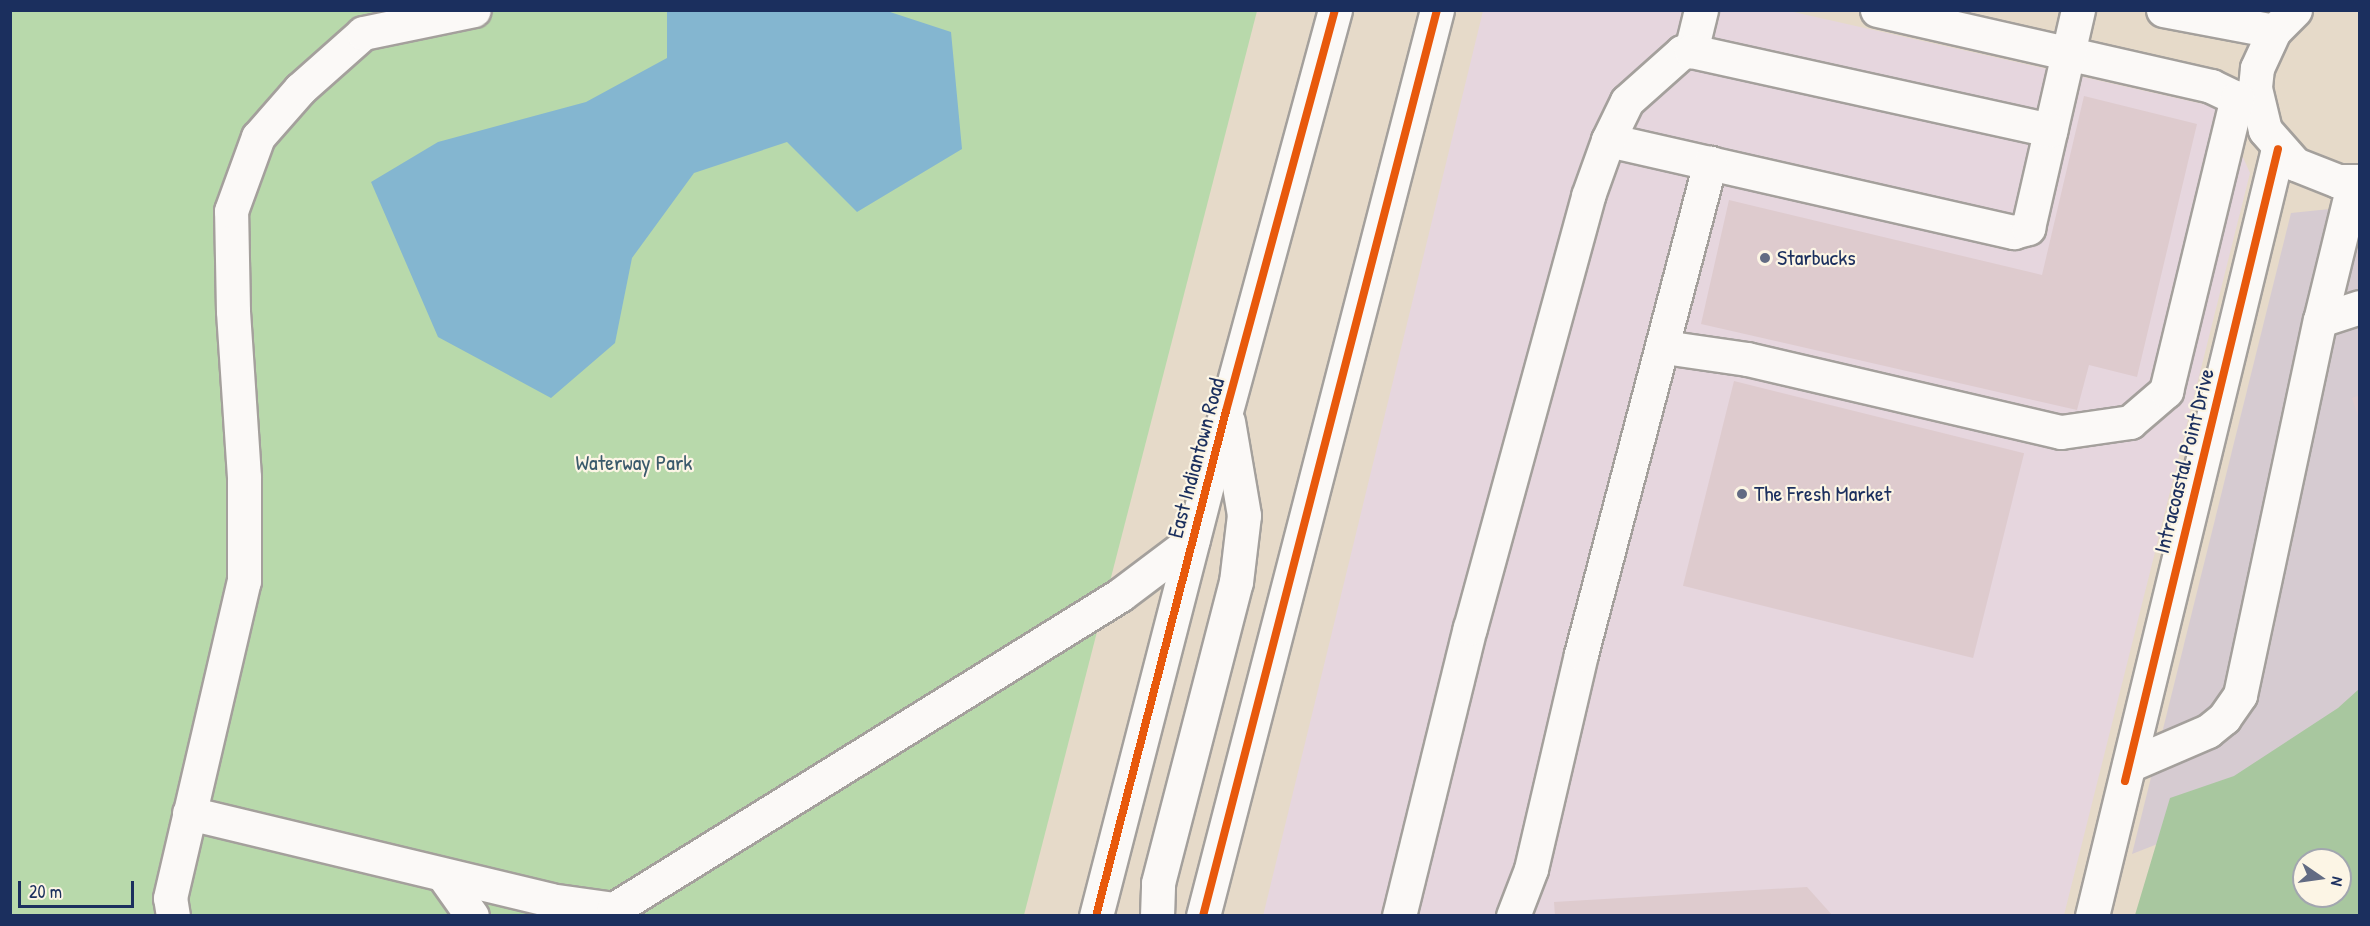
<!DOCTYPE html>
<style>
body{margin:0}
#map{position:relative;width:2370px;height:926px;overflow:hidden;background:#e6dac9;font-family:"Patrick Hand",sans-serif}
div>[style]{position:absolute}
[style*='--x']{left:calc(var(--x)*1px);top:calc(var(--y)*1px);width:calc(var(--w)*1px);rotate:calc(var(--a)*1deg)}
.built>*{inset:0;background:#e6d6de}
.industrial>*{inset:0;background:#d6cbd1}
.green>*{inset:0;background:#b8d9ab}
.forest>*{inset:0;background:#a8c79f}
.water>*{inset:0;background:#84b6d0}
.building>*{inset:0;background:#decbce;transform-origin:0 0}
.roads{filter:drop-shadow(2px 0 #a4a09c) drop-shadow(-2px 0 #a4a09c) drop-shadow(0 2px #a4a09c) drop-shadow(0 -2px #a4a09c)}
.minor>*{height:33px;margin:-16.5px;padding:0 16.5px;transform-origin:16.5px;border-radius:16.5px;background:#fbf9f7}
.major>*{height:33px;margin:-16.5px;padding:0 16.5px;transform-origin:16.5px;border-radius:16.5px;background:#fbf9f7}
.cycleway>*{height:8px;margin:-4px;padding:0 4px;transform-origin:4px;border-radius:4px;background:#e8590c}
.dots>*{width:16px;height:16px;translate:-50% -50%;box-sizing:border-box;border:3px solid #fcf5e5;border-radius:50%}
span{translate:-50% -50%;white-space:nowrap;text-align:center;line-height:1.15;-webkit-text-stroke:4.5px #fcf5e5;paint-order:stroke}
.poi-label{font-size:22px;color:#1b2f5e}
.left{translate:0 -50%;text-align:left}
.street-label{font-size:22px;color:#1b2f5e}
.park-label{font-size:22px;color:#39596b}
.frame{position:absolute;inset:0;border:12px solid #1b2f5e;pointer-events:none}
.north{position:absolute;left:2292px;top:848px;width:60px;height:60px;box-sizing:border-box;background:#fcf5e5;border:2px solid #a2a6af;border-radius:50%;rotate:103deg;font-size:16px;font-weight:700;line-height:24px;text-align:center;color:#1b2f5e}
.north::after{content:'';display:block;margin:auto;width:21px;height:27px;background:#626b83;clip-path:polygon(50% 0,100% 100%,50% 72%,0 100%)}
.scale{position:absolute;left:18px;top:881px;width:116px;height:27px;box-sizing:border-box;border:3px solid #1b2f5e;border-top:0;padding-left:8px;font-size:18px;line-height:21px;white-space:nowrap;color:#1b2f5e;-webkit-text-stroke:4px #fcf5e5;paint-order:stroke}
</style>
<div id="map">
<div class="built">
<i style="clip-path:polygon(1483px 11px,1789px 11px,2221px 108px,2250px 173px,2064px 915px,1263px 916px)"></i>
</div>
<div class="industrial">
<i style="clip-path:polygon(2359px 206px,2359px 765px,2132px 854px,2291px 213px)"></i>
</div>
<div class="green">
<i style="clip-path:polygon(10px 11px,1257px 11px,1024px 915px,11px 915px)"></i>
</div>
<div class="forest">
<i style="clip-path:polygon(evenodd,2359px 689px,2359px 915px,2135px 915px,2170px 798px,2234px 776px,2338px 708px,2359px 689px,2304px 860px,2340px 860px,2340px 896px,2304px 896px,2304px 860px)"></i>
</div>
<div class="water">
<i style="clip-path:polygon(667px 11px,887px 11px,951px 32px,962px 149px,857px 212px,787px 142px,694px 173px,632px 258px,615px 343px,551px 398px,438px 337px,371px 182px,438px 142px,586px 102px,667px 58px)"></i>
</div>
<div class="building">
<i style="clip-path:polygon(2084px 96px,2197px 124px,2137px 377px,2089px 365px,2077px 410px,1701px 324px,1729px 200px,2042px 275px)"></i>
<i style="left:1734px;top:381px;width:299px;height:211px;rotate:14deg"></i>
<i style="clip-path:polygon(2360px 395px,2360px 419px,2359px 419px,2352px 398px)"></i>
<i style="clip-path:polygon(1807px 887px,1833px 916px,1555px 916px,1554px 902px)"></i>
</div>
<div class="roads">
<div class="minor">
<i style="--x:1877;--y:10;--w:343;--a:12.8"></i>
<i style="--x:2211;--y:86;--w:49;--a:25.5"></i>
<i style="--x:2163;--y:10;--w:113;--a:10.7"></i>
<i style="--x:2295;--y:10;--w:30;--a:135"></i>
<i style="--x:2274;--y:31;--w:41;--a:114.7"></i>
<i style="--x:2257;--y:68;--w:20;--a:96"></i>
<i style="--x:2255;--y:88;--w:43;--a:76.6"></i>
<i style="--x:2265;--y:130;--w:45;--a:48.6"></i>
<i style="--x:2295;--y:164;--w:46;--a:21.6"></i>
<i style="--x:2338;--y:181;--w:22;--a:0"></i>
<i style="--x:1691;--y:51;--w:42;--a:-76.3"></i>
<i style="--x:1608;--y:140;--w:416;--a:12.8"></i>
<i style="--x:2014;--y:232;--w:15;--a:-16"></i>
<i style="--x:2028;--y:228;--w:224;--a:-77.1"></i>
<i style="--x:2354;--y:181;--w:143;--a:103.7"></i>
<i style="--x:2320;--y:320;--w:42;--a:-18"></i>
<i style="--x:1664;--y:347;--w:84;--a:8.2"></i>
<i style="--x:1747;--y:359;--w:322;--a:13.1"></i>
<i style="--x:2061;--y:432;--w:70;--a:-8.2"></i>
<i style="--x:2130;--y:422;--w:48;--a:-40.7"></i>
<i style="--x:2166;--y:391;--w:302;--a:-76.4"></i>
<i style="--x:2129;--y:765;--w:86;--a:-23.3"></i>
<i style="--x:2208;--y:731;--w:21;--a:-39"></i>
<i style="--x:2224;--y:718;--w:28;--a:-55"></i>
<i style="--x:2240;--y:695;--w:383;--a:-78"></i>
<i style="--x:189;--y:813;--w:371;--a:13.5"></i>
<i style="--x:550;--y:900;--w:65;--a:8"></i>
<i style="--x:614;--y:909;--w:596;--a:-31.82"></i>
<i style="--x:1120;--y:595;--w:91;--a:-37"></i>
<i style="--x:443;--y:875;--w:50;--a:54.7"></i>
<i style="--x:173;--y:916;--w:18;--a:-99"></i>
<i style="--x:170;--y:898;--w:326;--a:-76.9"></i>
<i style="--x:244;--y:581;--w:104;--a:-90"></i>
<i style="--x:244;--y:477;--w:166;--a:-93.8"></i>
<i style="--x:233;--y:311;--w:100;--a:-91.1"></i>
<i style="--x:231;--y:211;--w:79;--a:-70"></i>
<i style="--x:258;--y:137;--w:64;--a:-48.8"></i>
<i style="--x:300;--y:89;--w:84;--a:-41.6"></i>
<i style="--x:363;--y:33;--w:113;--a:-11.7"></i>
<i style="--x:1399;--y:916;--w:297;--a:-76.2"></i>
<i style="--x:1470;--y:628;--w:448;--a:-74.7"></i>
<i style="--x:1588;--y:196;--w:59;--a:-70.3"></i>
<i style="--x:1608;--y:140;--w:43;--a:-64"></i>
<i style="--x:1627;--y:101;--w:74;--a:-41.7"></i>
<i style="--x:1682;--y:52;--w:9;--a:-6"></i>
<i style="--x:1691;--y:51;--w:368;--a:12.4"></i>
<i style="--x:1513;--y:916;--w:50;--a:-69"></i>
<i style="--x:1531;--y:869;--w:221;--a:-76.9"></i>
<i style="--x:1581;--y:654;--w:508;--a:-75.28"></i>
<i style="--x:2092;--y:916;--w:789;--a:-76.37"></i>
</div>
<div class="major">
<i style="--x:1096;--y:916;--w:521;--a:-75.56"></i>
<i style="--x:1226;--y:411;--w:416;--a:-74.8"></i>
<i style="--x:1157;--y:916;--w:33;--a:-88"></i>
<i style="--x:1158;--y:883;--w:311;--a:-75.5"></i>
<i style="--x:1236;--y:582;--w:67;--a:-83.2"></i>
<i style="--x:1244;--y:515;--w:95;--a:-99.7"></i>
<i style="--x:1203;--y:916;--w:936;--a:-75.52"></i>
</div>
</div>
<div class="cycleway">
<i style="--x:2125;--y:781;--w:650;--a:-76.39"></i>
<i style="--x:1096;--y:916;--w:521;--a:-75.56"></i>
<i style="--x:1226;--y:411;--w:416;--a:-74.8"></i>
<i style="--x:1203;--y:916;--w:936;--a:-75.52"></i>
</div>
<div class="dots">
<i style="left:1765px;top:258px;background:#626b83"></i>
<i style="left:1742px;top:494px;background:#626b83"></i>
</div>
<div class="poi-label">
<span class="left" style="left:1777px;top:258px">Starbucks</span>
<span class="left" style="left:1754px;top:494px">The Fresh Market</span>
</div>
<div class="street-label">
<span style="left:1196px;top:458px;rotate:-75deg">East Indiantown Road</span>
<span style="left:2184px;top:461px;rotate:-76deg">Intracoastal Point Drive</span>
</div>
<div class="park-label">
<span style="left:634px;top:463px">Waterway Park</span>
</div>
<div class="frame"></div>
<div class="north">N</div>
<div class="scale">20 m</div>
</div>
